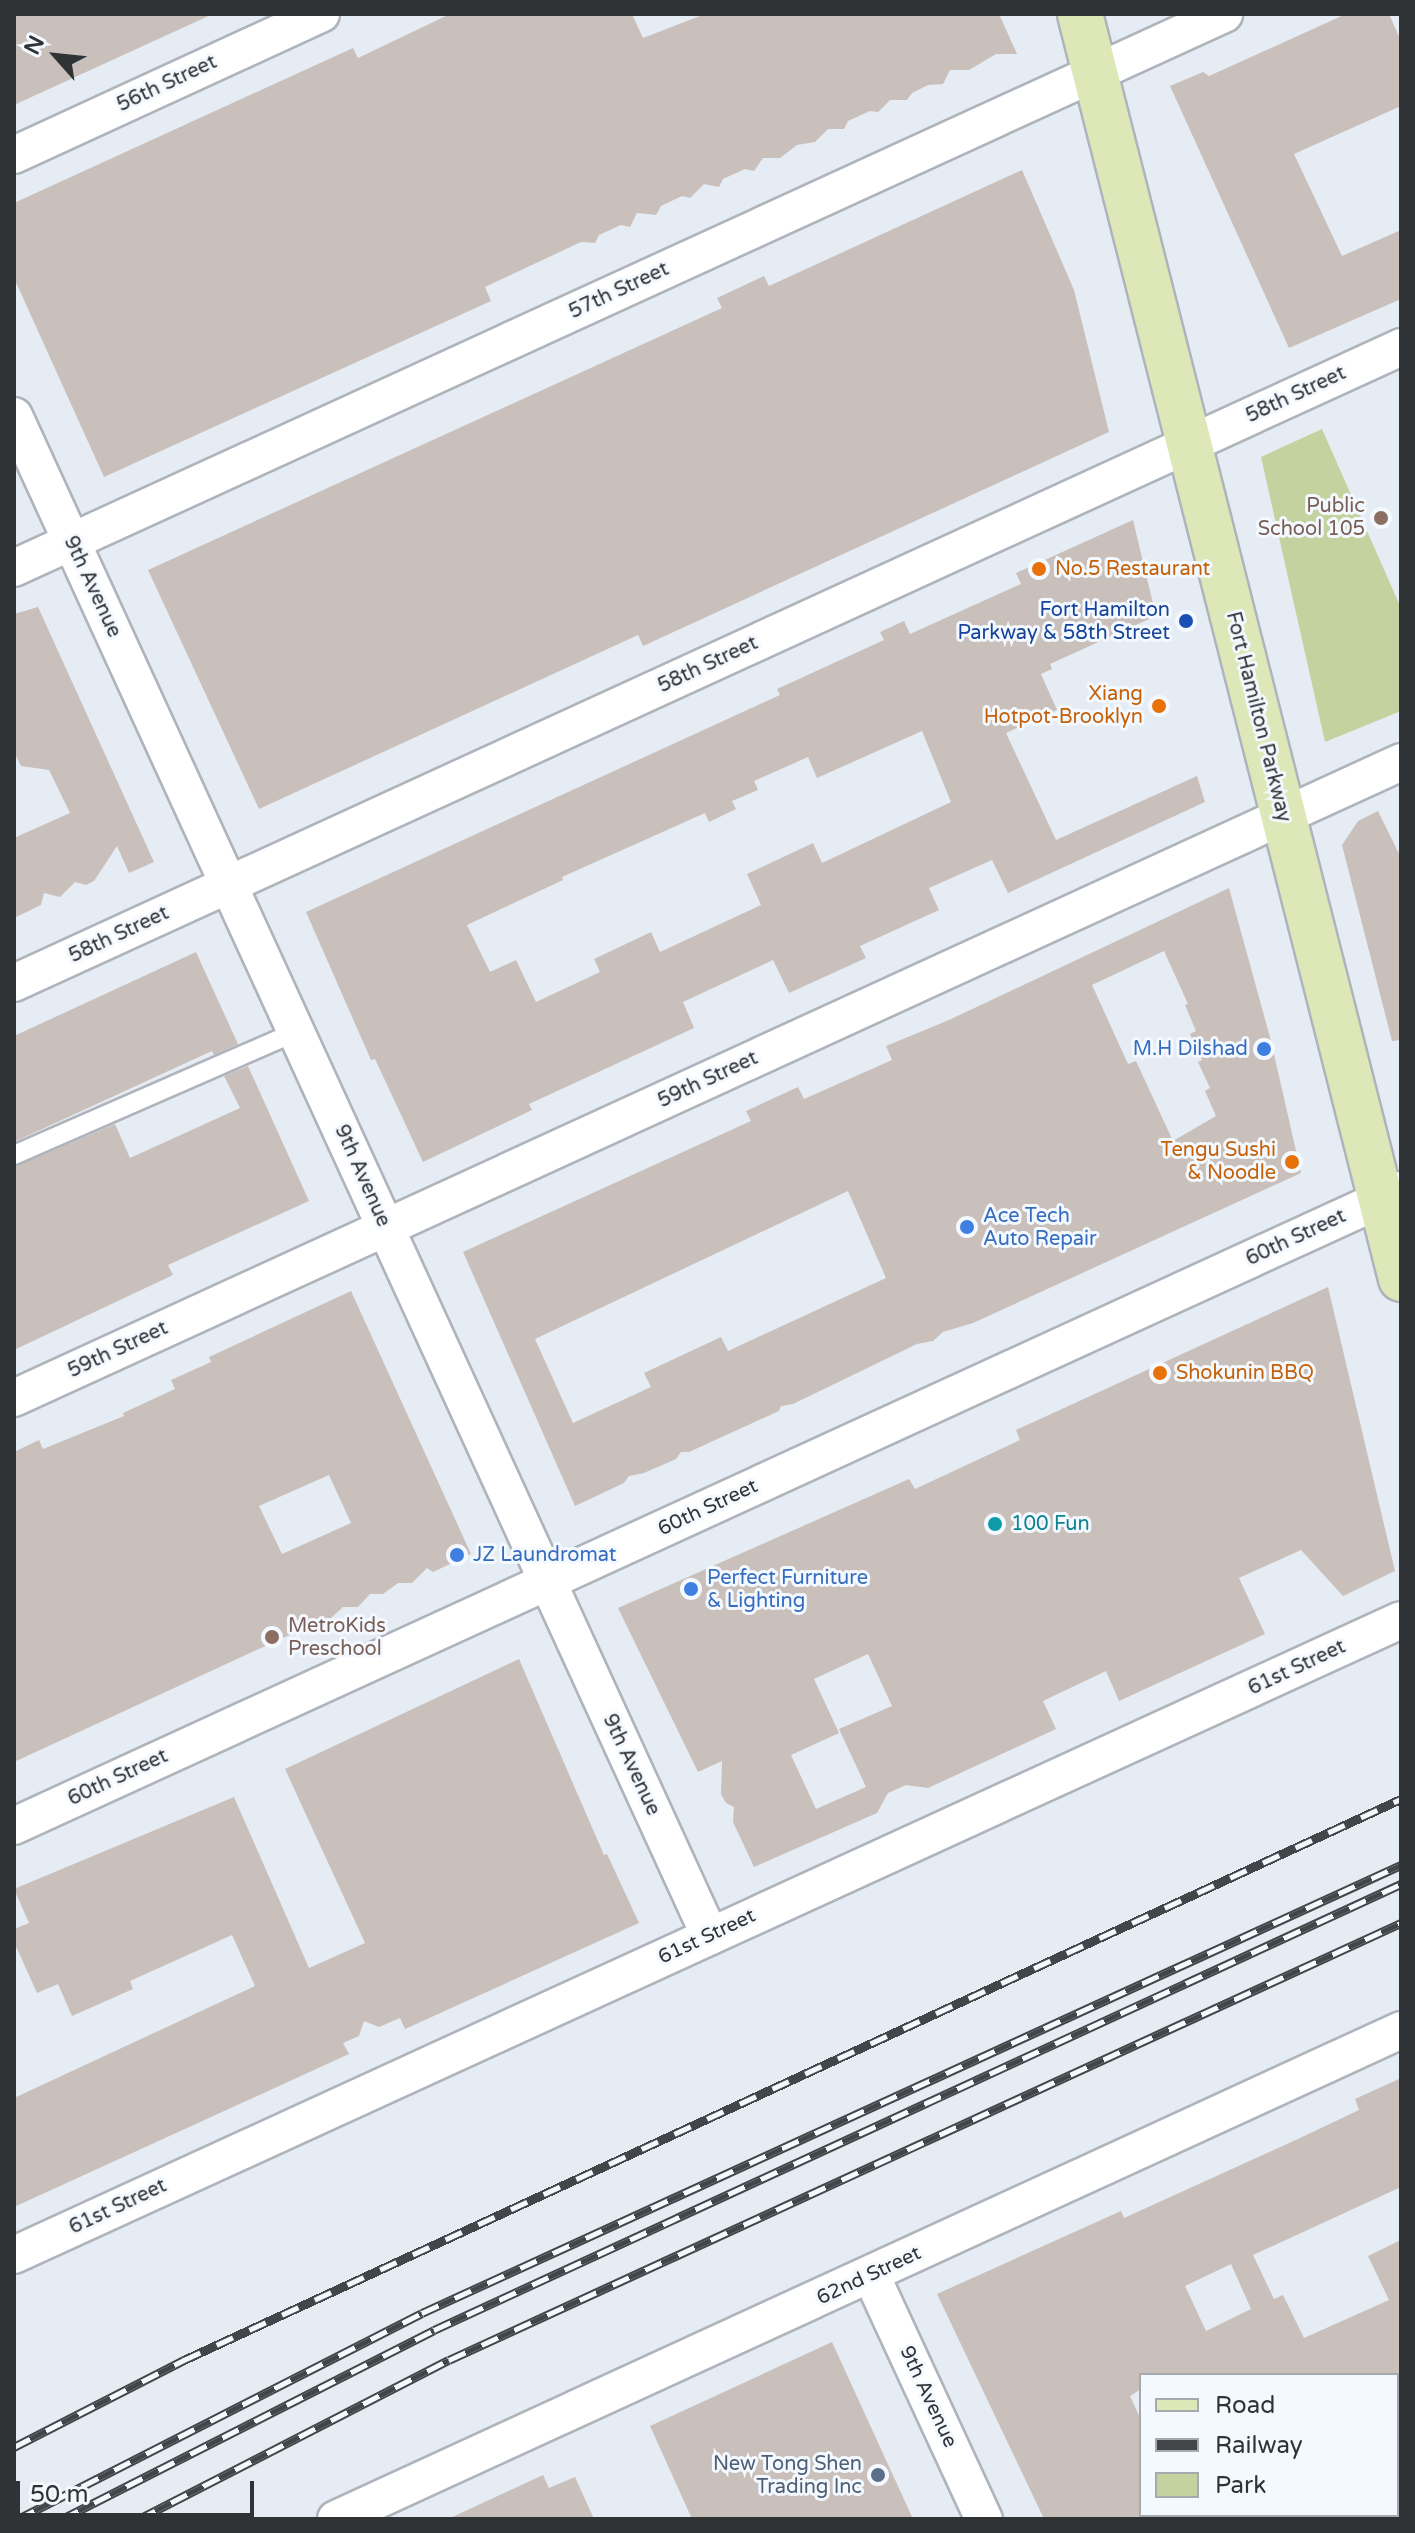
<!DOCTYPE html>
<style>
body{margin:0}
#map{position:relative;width:1415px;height:2533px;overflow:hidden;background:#e5ecf3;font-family:"Varela Round",sans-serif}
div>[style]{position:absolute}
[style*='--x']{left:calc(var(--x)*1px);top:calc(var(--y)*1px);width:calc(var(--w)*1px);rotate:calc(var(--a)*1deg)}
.green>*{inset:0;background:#c4d2a0}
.building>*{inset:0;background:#c9c0bc}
.roads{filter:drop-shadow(2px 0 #afb4bc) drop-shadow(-2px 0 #afb4bc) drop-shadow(0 2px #afb4bc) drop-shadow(0 -2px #afb4bc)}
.service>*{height:18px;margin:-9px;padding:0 9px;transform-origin:9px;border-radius:9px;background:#fff}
.minor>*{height:36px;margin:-18px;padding:0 18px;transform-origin:18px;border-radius:18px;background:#fff}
.secondary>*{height:44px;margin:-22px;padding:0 22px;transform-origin:22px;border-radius:22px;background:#dde7b7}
.rail>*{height:9px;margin-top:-4.5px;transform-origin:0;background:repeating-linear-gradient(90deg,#f4f9ff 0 18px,#424649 0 36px);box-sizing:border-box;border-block:2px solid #424649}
.dots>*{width:22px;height:22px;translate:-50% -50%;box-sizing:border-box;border:4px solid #f4f9ff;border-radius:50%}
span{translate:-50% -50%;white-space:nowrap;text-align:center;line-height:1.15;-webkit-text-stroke:6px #f4f9ff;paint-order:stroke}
.street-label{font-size:20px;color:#303336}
.education-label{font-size:20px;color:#785e54}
.right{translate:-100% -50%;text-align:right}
.left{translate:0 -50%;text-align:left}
.food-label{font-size:20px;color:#c56008}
.transit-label{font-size:20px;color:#164399}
.shop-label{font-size:20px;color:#366cbe}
.culture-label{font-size:20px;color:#0d838f}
.service-label{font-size:20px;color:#4e5e75}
.frame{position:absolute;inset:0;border:16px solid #303336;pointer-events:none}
.legend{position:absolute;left:1139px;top:2373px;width:260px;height:144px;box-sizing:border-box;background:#f4f9ff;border:2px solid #a6aaaf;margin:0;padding:10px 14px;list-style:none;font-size:24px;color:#303336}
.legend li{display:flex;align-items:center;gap:16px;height:40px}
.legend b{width:40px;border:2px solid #a6aaaf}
.north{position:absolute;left:16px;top:16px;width:80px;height:80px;-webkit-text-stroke:6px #f4f9ff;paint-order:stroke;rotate:297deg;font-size:22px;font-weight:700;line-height:32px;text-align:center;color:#303336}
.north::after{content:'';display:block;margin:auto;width:28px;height:36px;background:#303336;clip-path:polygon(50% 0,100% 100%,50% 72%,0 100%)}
.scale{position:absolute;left:16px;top:2481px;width:238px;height:36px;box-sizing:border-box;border:4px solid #303336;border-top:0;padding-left:10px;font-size:24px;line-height:28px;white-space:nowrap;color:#303336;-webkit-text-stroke:6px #f4f9ff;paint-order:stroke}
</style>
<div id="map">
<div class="green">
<i style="clip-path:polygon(1322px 429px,1401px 608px,1401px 711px,1325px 742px,1261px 457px)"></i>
</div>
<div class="building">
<i style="clip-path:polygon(14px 14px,213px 14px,14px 105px)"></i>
<i style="clip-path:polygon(450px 14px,632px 14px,643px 38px,705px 14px,999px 14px,1017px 54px,996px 54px,969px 70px,950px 70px,943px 84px,928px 85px,912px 93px,907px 100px,890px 100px,878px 112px,870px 111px,848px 121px,844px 129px,828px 129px,815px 142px,797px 145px,780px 158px,763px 158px,754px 171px,745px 169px,723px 179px,719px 187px,704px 184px,690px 198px,682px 196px,661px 206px,656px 215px,637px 213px,630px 227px,621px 225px,599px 235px,595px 243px,581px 242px,485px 287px,491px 301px,104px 477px,14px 278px,14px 203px,353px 48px,358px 58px)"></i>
<i style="clip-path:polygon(1346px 14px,1389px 14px,1401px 41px,1401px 106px,1294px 154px,1342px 256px,1401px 230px,1401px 299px,1289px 348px,1170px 86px,1203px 72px,1209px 76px)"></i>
<i style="clip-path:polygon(1022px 170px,1074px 290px,1109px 432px,643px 646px,638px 635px,259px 809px,148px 570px,722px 308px,717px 298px,764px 276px,769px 286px)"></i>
<i style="clip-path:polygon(evenodd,1133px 520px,1156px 616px,1050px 664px,1052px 669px,1041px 674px,1057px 710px,1006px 733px,1056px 840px,1197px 776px,1205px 802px,1008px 893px,992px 860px,929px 888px,939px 910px,860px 946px,866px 958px,789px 993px,773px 960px,683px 1002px,694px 1028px,529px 1104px,532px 1110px,423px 1162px,375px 1059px,371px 1060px,306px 912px,780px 695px,777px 689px,884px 640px,880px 632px,904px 621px,910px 634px,1021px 584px,1016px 573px,1133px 520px,922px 731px,951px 802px,822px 863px,813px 843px,747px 874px,761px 905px,660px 952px,651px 932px,594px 959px,600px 972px,536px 1002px,516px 960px,490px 972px,467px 925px,563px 880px,562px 877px,705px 813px,709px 822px,736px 809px,732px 801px,758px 790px,754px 781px,808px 757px,817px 778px,922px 731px)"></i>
<i style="clip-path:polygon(38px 607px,154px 862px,129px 873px,117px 846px,94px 881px,86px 885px,75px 882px,60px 897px,44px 893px,41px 905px,14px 918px,14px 838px,70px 813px,49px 770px,21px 766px,14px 752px,14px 614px)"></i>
<i style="clip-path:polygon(1378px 811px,1401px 858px,1401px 1040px,1392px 1041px,1342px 845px,1358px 821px)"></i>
<i style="clip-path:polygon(evenodd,1229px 888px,1271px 1041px,1301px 1173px,973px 1323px,943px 1332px,933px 1341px,917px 1344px,793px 1404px,781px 1406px,779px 1411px,689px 1452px,681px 1452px,676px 1459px,644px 1473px,629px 1476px,624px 1483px,575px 1506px,463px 1252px,751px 1121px,746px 1111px,798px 1087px,804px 1099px,892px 1060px,886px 1046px,949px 1020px,1229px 888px,1164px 951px,1188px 1004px,1185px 1005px,1196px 1031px,1190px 1034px,1202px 1060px,1198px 1062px,1210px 1088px,1205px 1091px,1216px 1116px,1173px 1141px,1136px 1061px,1128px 1064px,1092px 985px,1164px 951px,1229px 888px,848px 1191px,886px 1278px,728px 1351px,721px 1337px,644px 1373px,651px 1387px,573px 1423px,535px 1339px,848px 1191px)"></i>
<i style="clip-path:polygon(196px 952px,238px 1044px,214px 1055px,212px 1051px,14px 1142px,14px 1036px)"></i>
<i style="clip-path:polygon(248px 1066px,309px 1201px,168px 1265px,173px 1275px,14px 1350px,14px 1167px,115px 1124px,130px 1158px,240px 1108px,224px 1076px)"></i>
<i style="clip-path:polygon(evenodd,1328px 1287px,1395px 1571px,1343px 1596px,1301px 1550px,1239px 1578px,1265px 1634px,1119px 1701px,1106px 1671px,1043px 1701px,1056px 1729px,928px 1788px,906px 1785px,888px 1793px,877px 1813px,754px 1867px,733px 1822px,734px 1807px,726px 1803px,721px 1794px,722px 1761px,698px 1772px,618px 1608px,909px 1479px,915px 1489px,1020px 1440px,1016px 1430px,1328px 1287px,868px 1654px,892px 1706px,839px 1729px,866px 1787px,816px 1809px,791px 1755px,839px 1733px,814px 1679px,868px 1654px)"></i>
<i style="clip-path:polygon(evenodd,351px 1291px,471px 1554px,433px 1572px,427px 1568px,412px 1583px,398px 1583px,383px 1594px,370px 1594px,358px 1607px,343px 1607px,330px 1619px,315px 1619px,307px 1630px,298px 1631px,14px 1762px,14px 1452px,39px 1440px,43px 1449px,124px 1416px,123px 1413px,175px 1389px,171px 1380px,211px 1362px,209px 1357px,351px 1291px,329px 1475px,351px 1523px,282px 1554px,259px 1506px,329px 1475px)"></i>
<i style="clip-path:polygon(519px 1659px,604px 1855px,607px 1854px,639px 1923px,405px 2029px,400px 2018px,379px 2027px,364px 2021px,359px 2036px,343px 2043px,349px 2054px,14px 2207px,14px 2098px,255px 1986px,232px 1935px,130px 1981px,133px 1989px,72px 2016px,58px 1984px,37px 1993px,14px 1942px,14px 1929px,29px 1923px,14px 1889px,234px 1797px,309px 1968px,365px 1943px,285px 1769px)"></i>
<i style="clip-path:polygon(evenodd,1401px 2078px,1401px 2187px,1253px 2255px,1274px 2299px,1283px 2295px,1304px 2338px,1389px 2300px,1368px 2256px,1401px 2240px,1401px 2375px,1141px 2375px,1141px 2389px,1130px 2396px,1141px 2420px,1141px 2519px,1044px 2519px,937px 2294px,1121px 2211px,1124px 2218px,1300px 2138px,1359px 2110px,1355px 2099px,1401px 2078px,1231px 2264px,1251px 2309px,1206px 2331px,1185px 2286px,1231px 2264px)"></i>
<i style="clip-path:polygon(832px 2342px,913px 2519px,692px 2519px,650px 2426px)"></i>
<i style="clip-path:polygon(543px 2475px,549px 2488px,575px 2477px,594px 2519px,448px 2519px)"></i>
</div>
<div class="roads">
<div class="service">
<i style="--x:14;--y:1155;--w:308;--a:-23.6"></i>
</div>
<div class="minor">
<i style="--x:14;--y:155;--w:338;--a:-24.7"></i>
<i style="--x:14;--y:416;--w:1672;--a:65.4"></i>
<i style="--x:14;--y:568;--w:1331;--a:-24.6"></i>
<i style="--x:14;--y:983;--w:1526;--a:-24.63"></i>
<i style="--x:14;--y:1398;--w:1526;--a:-24.63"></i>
<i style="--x:14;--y:1826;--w:1526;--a:-24.63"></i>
<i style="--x:14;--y:2255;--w:1525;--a:-24.6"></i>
<i style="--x:871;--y:2275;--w:269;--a:65.2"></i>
<i style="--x:1397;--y:2448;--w:4;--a:-27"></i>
<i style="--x:336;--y:2519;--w:1172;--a:-24.66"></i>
<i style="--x:1241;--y:2519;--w:10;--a:-24"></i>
</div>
<div class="secondary">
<i style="--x:1080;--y:14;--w:1305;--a:75.76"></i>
</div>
</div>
<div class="rail">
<i style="--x:14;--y:2447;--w:191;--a:-27.1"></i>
<i style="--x:184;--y:2360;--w:1340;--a:-24.75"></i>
<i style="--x:18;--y:2519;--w:453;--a:-27"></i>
<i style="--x:422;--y:2313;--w:1077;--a:-24.59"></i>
<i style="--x:62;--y:2519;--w:417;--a:-26.9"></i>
<i style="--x:434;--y:2330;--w:1065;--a:-24.76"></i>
<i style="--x:139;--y:2519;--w:348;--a:-27.2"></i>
<i style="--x:449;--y:2360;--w:1048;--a:-24.66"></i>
</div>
<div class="dots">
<i style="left:1381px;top:518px;background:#8d6e63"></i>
<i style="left:1039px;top:569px;background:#e8710a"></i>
<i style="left:1186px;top:621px;background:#1a4fb4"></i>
<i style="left:1159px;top:706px;background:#e8710a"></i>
<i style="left:1264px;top:1049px;background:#3f7fe0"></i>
<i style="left:1292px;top:1162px;background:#e8710a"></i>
<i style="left:967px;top:1227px;background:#3f7fe0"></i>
<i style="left:1160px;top:1373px;background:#e8710a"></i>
<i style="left:995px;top:1524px;background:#0f9aa8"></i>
<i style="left:457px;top:1555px;background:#3f7fe0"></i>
<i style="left:691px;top:1589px;background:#3f7fe0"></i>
<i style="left:272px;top:1637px;background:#8d6e63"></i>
<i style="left:878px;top:2475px;background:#5c6f8a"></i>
</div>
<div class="street-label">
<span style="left:167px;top:84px;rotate:-25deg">56th Street</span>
<span style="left:619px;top:291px;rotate:-25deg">57th Street</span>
<span style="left:1296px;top:395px;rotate:-25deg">58th Street</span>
<span style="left:92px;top:587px;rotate:65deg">9th Avenue</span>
<span style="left:708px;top:665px;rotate:-25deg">58th Street</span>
<span style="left:1258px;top:717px;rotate:76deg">Fort Hamilton Parkway</span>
<span style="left:119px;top:935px;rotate:-25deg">58th Street</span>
<span style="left:708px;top:1080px;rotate:-25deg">59th Street</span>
<span style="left:362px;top:1176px;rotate:66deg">9th Avenue</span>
<span style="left:1296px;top:1238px;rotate:-25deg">60th Street</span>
<span style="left:118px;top:1350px;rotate:-25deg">59th Street</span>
<span style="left:708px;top:1508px;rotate:-25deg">60th Street</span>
<span style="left:1297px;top:1668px;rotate:-25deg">61st Street</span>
<span style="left:631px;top:1765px;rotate:65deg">9th Avenue</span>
<span style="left:118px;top:1778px;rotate:-25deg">60th Street</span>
<span style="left:707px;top:1937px;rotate:-25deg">61st Street</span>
<span style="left:118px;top:2207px;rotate:-25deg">61st Street</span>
<span style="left:869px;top:2276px;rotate:-25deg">62nd Street</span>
<span style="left:928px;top:2397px;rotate:65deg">9th Avenue</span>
</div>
<div class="education-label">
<span class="right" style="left:1365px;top:518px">Public<br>School 105</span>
<span class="left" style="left:288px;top:1638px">MetroKids<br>Preschool</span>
</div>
<div class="food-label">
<span class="left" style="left:1055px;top:569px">No.5 Restaurant</span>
<span class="right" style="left:1143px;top:706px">Xiang<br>Hotpot-Brooklyn</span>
<span class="right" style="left:1276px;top:1162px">Tengu Sushi<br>&amp; Noodle</span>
<span class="left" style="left:1176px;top:1373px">Shokunin BBQ</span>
</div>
<div class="transit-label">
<span class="right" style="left:1170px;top:622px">Fort Hamilton<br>Parkway &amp; 58th Street</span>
</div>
<div class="shop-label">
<span class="right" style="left:1248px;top:1049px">M.H Dilshad</span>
<span class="left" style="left:983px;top:1228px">Ace Tech<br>Auto Repair</span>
<span class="left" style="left:473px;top:1555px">JZ Laundromat</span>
<span class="left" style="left:707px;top:1590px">Perfect Furniture<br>&amp; Lighting</span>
</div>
<div class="culture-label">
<span class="left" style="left:1011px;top:1524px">100 Fun</span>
</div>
<div class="service-label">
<span class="right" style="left:862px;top:2476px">New Tong Shen<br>Trading Inc</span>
</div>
<div class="frame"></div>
<ul class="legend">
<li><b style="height:10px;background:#dde7b7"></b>Road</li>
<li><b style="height:10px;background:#424649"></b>Railway</li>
<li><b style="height:22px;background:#c4d2a0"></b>Park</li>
</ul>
<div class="north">N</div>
<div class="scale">50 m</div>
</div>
